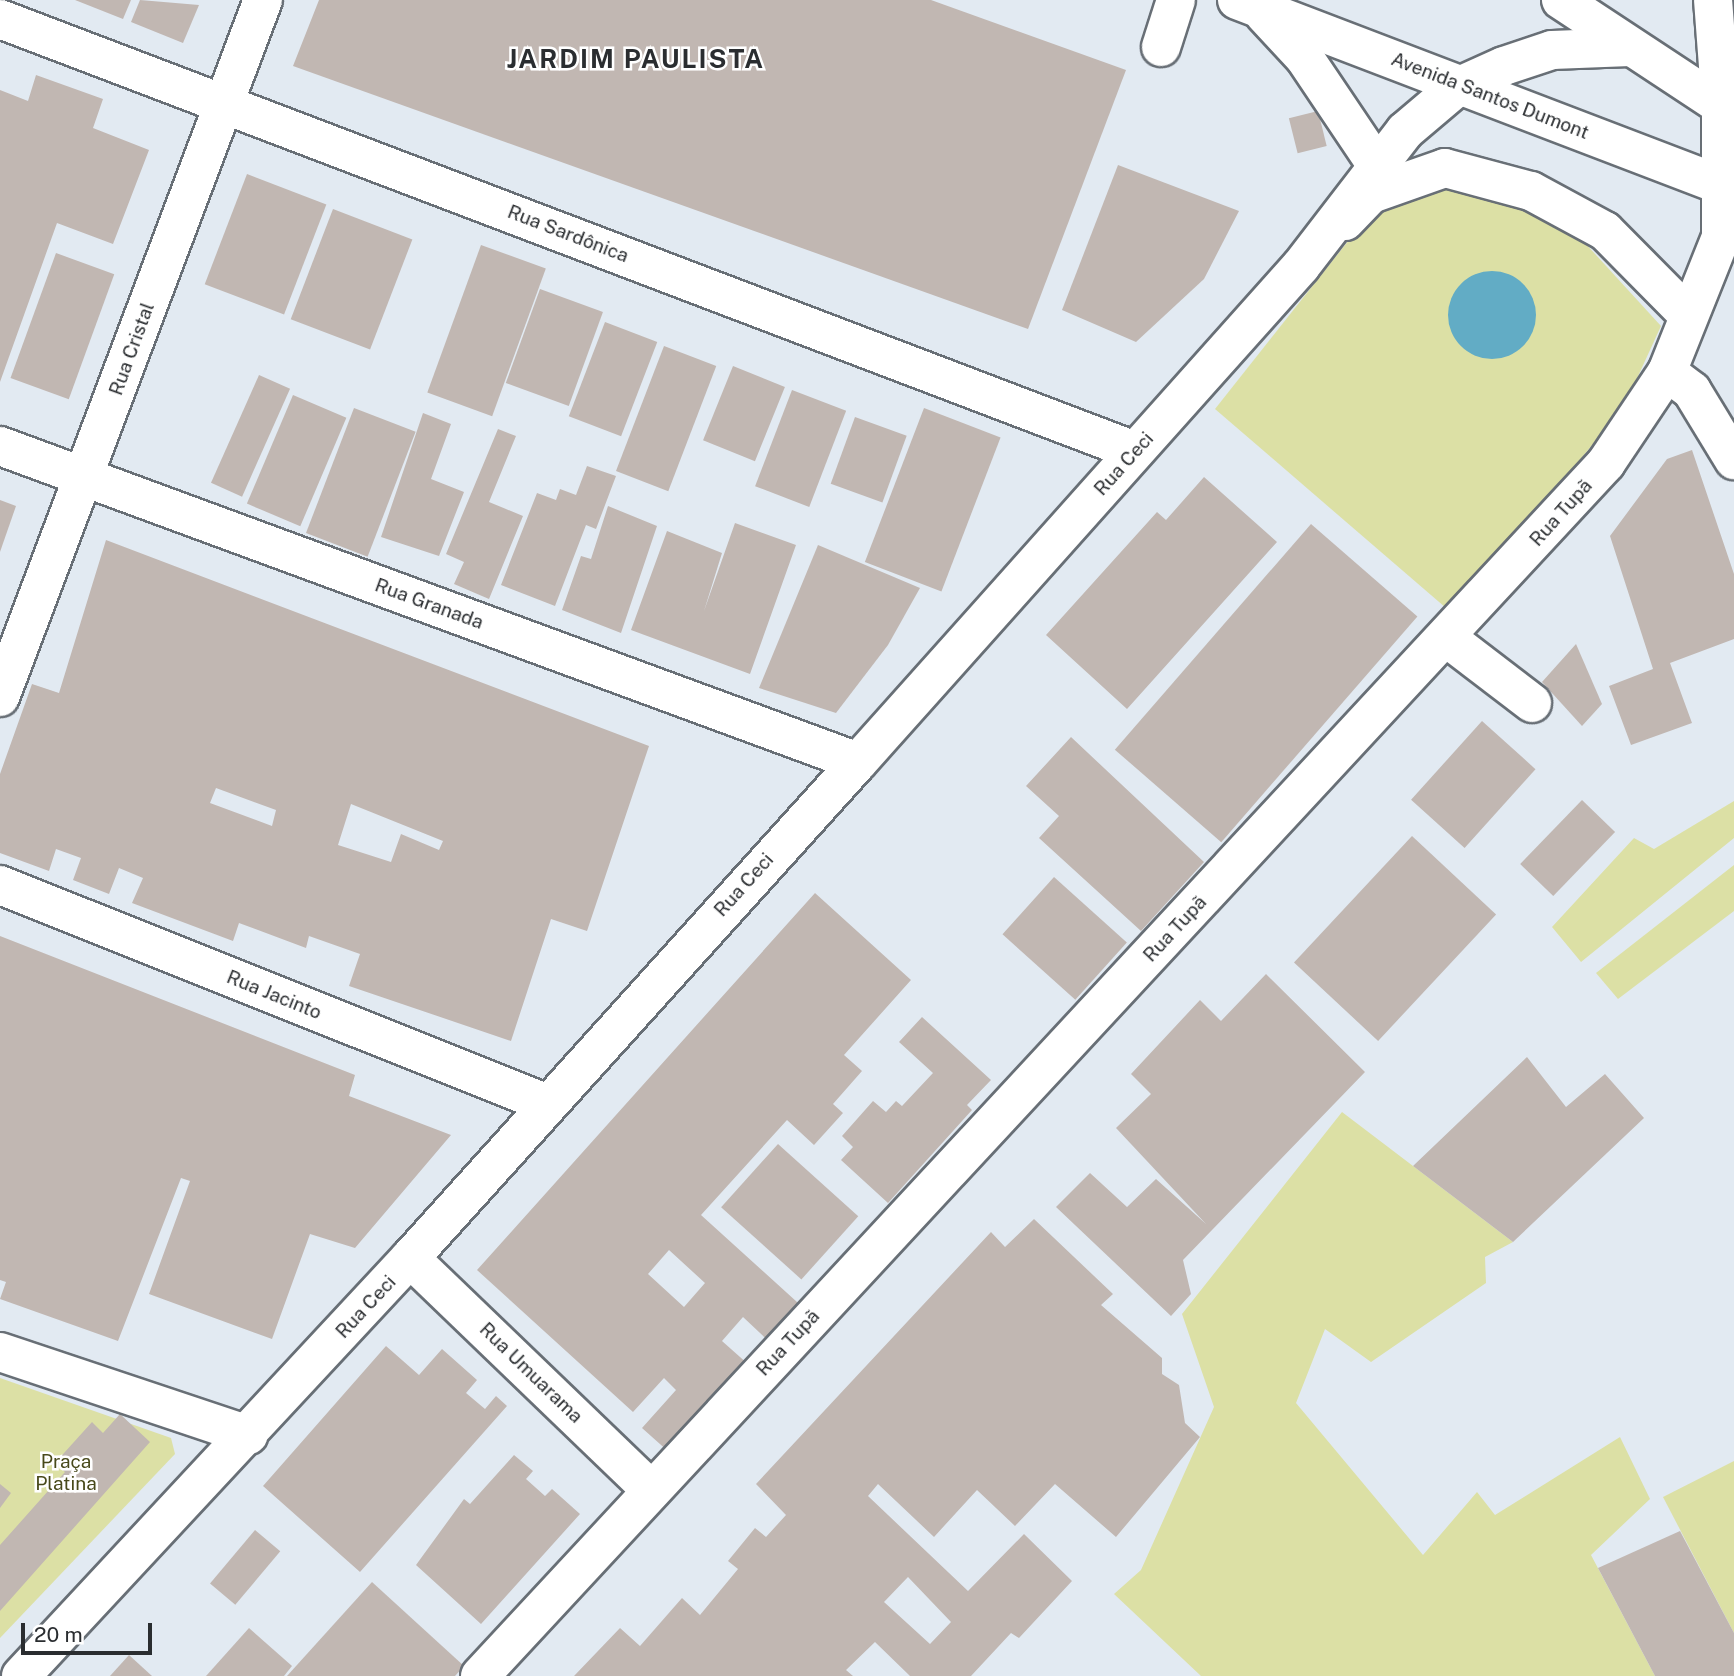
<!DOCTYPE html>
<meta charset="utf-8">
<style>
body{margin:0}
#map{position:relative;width:1734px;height:1676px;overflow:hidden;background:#e2eaf2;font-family:"Public Sans",sans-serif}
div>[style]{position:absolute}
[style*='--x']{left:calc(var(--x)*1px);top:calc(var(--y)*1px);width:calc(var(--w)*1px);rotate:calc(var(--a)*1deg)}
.green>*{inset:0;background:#dce0a5}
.water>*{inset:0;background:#62acc5}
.round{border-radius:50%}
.building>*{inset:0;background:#c1b7b2;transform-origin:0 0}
.roads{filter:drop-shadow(2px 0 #686f76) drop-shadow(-2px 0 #686f76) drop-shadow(0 2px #686f76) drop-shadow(0 -2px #686f76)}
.minor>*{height:38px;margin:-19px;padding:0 19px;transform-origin:19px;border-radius:19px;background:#fff}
.major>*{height:38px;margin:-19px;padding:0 19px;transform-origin:19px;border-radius:19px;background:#fff}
span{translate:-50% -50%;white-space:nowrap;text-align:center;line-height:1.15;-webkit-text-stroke:5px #fff;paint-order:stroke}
.street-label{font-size:19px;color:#2a2d30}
.park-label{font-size:19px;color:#48491a}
.district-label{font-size:26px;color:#2a2d30;font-weight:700;letter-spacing:2px}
.scale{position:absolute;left:21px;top:1623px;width:131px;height:32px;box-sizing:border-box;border:4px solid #2a2d30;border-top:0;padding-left:9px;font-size:21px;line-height:24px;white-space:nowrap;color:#2a2d30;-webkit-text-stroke:5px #fff;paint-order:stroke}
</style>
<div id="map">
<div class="green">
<i style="clip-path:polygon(1413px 184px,1488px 193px,1540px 215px,1585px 243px,1661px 326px,1634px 385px,1593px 444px,1453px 614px,1215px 409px,1383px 197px)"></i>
<i style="clip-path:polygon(1734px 801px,1734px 838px,1581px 962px,1552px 927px,1634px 838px,1654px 849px)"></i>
<i style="clip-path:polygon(1734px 865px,1734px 911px,1618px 999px,1596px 973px)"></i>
<i style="clip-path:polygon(1342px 1112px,1513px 1242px,1485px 1257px,1486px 1283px,1371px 1362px,1325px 1329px,1296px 1403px,1423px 1555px,1477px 1492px,1495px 1515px,1620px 1437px,1650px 1499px,1591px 1555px,1655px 1676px,1201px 1676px,1114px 1594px,1141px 1570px,1214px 1407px,1182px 1314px)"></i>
<i style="clip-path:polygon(0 1378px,171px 1438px,175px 1454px,0 1638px)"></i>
<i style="clip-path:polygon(1734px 1461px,1734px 1633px,1663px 1497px)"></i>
</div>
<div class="water">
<i class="round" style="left:1448px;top:271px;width:88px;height:88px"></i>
</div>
<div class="building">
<i style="clip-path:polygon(75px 0,131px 0,123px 19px)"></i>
<i style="clip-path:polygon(140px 0,199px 5px,183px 43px,131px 22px)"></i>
<i style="clip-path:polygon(319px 0,931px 0,1126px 70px,1028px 329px,293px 66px)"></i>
<i style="clip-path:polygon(36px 75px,103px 99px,93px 128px,149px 150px,113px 244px,57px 223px,0 382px,0 90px,28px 101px)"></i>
<i style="left:1318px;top:111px;width:36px;height:30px;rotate:76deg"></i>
<i style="clip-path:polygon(1118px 165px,1239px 211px,1204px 279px,1136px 342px,1062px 310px)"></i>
<i style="left:247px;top:174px;width:85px;height:118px;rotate:21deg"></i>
<i style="left:333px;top:209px;width:85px;height:118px;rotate:21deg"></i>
<i style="left:481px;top:245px;width:69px;height:157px;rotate:20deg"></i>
<i style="left:56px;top:253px;width:62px;height:133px;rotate:20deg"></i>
<i style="left:540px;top:289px;width:67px;height:100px;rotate:20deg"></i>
<i style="left:605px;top:322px;width:56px;height:101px;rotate:21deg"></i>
<i style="left:664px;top:346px;width:56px;height:134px;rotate:21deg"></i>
<i style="left:733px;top:366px;width:56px;height:80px;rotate:22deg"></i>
<i style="left:259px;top:375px;width:34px;height:118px;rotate:24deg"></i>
<i style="left:792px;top:390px;width:58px;height:103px;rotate:21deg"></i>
<i style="left:293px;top:395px;width:58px;height:118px;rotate:23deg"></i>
<i style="left:354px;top:408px;width:66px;height:134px;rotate:21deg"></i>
<i style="left:924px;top:408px;width:82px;height:165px;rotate:21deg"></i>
<i style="clip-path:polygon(423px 413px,451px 424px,431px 479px,464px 492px,439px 556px,381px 537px)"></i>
<i style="left:855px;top:417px;width:55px;height:71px;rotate:20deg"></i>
<i style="clip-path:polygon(498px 429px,516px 436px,489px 502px,523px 516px,489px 599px,454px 584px,464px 562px,446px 554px)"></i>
<i style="clip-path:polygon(1692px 450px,1734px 574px,1734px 639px,1670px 663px,1692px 723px,1631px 745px,1609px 686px,1653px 669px,1610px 536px,1667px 459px)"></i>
<i style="clip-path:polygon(587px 466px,616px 476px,596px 529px,586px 525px,555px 606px,501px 585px,537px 493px,556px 500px,560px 489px,576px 495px)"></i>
<i style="clip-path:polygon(1204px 477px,1277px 542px,1127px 709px,1046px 635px,1157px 512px,1166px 520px)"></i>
<i style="clip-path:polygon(0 500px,16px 506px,0 552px)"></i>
<i style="clip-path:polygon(608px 506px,657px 526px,621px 633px,562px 610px,581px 556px,591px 559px)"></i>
<i style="clip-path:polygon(735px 523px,796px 545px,750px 674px,631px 630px,667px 531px,722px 553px,704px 611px)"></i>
<i style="left:1311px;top:524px;width:141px;height:299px;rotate:41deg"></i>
<i style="clip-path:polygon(evenodd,106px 540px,649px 746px,587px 931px,551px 919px,511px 1041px,349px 986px,360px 954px,309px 936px,306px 948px,239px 923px,233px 941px,132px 903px,143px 878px,119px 868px,109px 894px,73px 880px,81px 858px,56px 849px,49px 871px,0 853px,0 774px,32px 684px,59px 693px,106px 540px,216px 788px,276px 810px,272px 826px,210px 803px,216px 788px,106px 540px,351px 804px,443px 841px,439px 850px,401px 834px,391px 862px,338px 845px,351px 804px)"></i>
<i style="clip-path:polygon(818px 545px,920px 588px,888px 645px,836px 713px,759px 688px)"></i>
<i style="clip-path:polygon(1576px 644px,1602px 704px,1582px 726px,1542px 682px)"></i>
<i style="left:1482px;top:721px;width:72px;height:106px;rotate:42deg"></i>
<i style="clip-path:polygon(1071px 737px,1204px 862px,1141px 931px,1039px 838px,1059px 816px,1026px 786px)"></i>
<i style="left:1582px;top:800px;width:46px;height:89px;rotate:44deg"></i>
<i style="left:1412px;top:836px;width:115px;height:173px;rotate:43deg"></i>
<i style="left:1054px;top:877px;width:98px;height:77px;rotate:42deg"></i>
<i style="clip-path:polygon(evenodd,815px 893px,911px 980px,844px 1055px,862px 1071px,833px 1104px,843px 1113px,814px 1145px,787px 1120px,701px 1215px,808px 1312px,777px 1349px,743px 1317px,722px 1341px,758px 1373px,679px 1461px,642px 1428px,676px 1390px,664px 1378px,633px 1412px,477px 1270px,815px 893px,669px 1250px,705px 1283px,684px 1307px,648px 1274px,669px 1250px)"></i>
<i style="clip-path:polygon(0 936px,355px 1075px,349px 1096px,451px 1135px,355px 1248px,310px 1234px,272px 1339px,149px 1294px,190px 1181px,181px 1178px,118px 1341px,0 1299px,6px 1282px,0 1280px)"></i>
<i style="clip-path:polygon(1266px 974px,1365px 1072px,1183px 1260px,1191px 1294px,1171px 1316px,1056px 1207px,1090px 1173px,1127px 1207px,1156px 1179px,1206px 1224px,1116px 1128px,1151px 1094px,1131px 1074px,1200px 1000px,1221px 1021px)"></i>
<i style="clip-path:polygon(922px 1017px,991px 1080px,967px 1105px,972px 1110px,888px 1203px,841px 1160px,853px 1147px,842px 1136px,873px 1101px,886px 1112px,896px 1101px,902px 1106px,933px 1073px,899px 1042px)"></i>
<i style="clip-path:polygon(1527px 1057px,1566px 1107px,1605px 1074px,1644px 1118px,1513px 1242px,1413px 1166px)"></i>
<i style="left:778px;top:1144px;width:108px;height:85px;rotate:42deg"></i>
<i style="clip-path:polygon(evenodd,1034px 1219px,1113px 1294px,1101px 1305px,1162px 1358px,1162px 1374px,1179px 1385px,1185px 1423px,1200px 1437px,1116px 1537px,1055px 1484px,1015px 1526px,977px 1490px,934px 1537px,878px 1484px,868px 1496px,968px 1591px,1024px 1534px,1072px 1581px,1019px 1638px,1011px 1633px,971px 1676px,910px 1676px,875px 1642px,846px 1670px,853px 1676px,574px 1676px,620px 1628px,640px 1646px,682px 1598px,700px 1615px,738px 1569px,728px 1561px,755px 1528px,766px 1537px,786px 1515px,756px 1484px,991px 1232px,1005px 1247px,1034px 1219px,908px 1577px,951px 1622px,930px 1644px,884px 1602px,908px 1577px)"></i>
<i style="clip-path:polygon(386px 1346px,419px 1375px,442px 1349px,477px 1380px,466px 1393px,485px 1409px,496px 1396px,507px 1406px,360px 1572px,263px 1486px)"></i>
<i style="clip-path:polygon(120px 1414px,150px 1442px,0 1611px,0 1545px,65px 1472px,55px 1463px,92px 1422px,103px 1433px)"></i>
<i style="clip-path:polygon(514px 1455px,533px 1471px,526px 1479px,545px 1496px,552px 1489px,580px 1514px,481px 1624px,416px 1565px,464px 1499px,470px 1504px)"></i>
<i style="clip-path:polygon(0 1484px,11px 1493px,0 1508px)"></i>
<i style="left:255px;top:1530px;width:33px;height:70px;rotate:40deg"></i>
<i style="clip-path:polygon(1680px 1531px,1734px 1633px,1734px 1676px,1655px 1676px,1598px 1568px)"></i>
<i style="clip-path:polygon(372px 1582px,464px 1666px,455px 1676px,287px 1676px)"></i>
<i style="clip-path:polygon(249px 1628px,292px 1666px,284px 1676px,206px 1676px)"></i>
<i style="clip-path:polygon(129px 1655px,152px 1676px,110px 1676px)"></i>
</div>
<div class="roads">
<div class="minor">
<i style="--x:0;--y:19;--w:1214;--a:20.84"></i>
<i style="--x:1161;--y:47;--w:49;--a:-72.3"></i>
<i style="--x:1345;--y:221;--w:37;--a:-46"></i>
<i style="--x:1371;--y:194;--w:78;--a:-19.4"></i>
<i style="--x:1445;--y:168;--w:89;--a:15"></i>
<i style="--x:1531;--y:191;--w:84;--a:28.4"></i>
<i style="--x:1605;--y:231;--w:118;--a:45.3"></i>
<i style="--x:1667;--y:372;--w:31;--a:37"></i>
<i style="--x:1692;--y:391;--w:81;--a:58.7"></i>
<i style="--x:0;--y:446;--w:914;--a:20.22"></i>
<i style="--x:1447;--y:638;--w:107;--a:37.4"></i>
<i style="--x:0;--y:697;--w:745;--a:-69.33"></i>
<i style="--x:0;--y:885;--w:590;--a:21.78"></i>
<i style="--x:410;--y:1258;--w:335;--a:43.9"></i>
<i style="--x:0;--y:1352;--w:262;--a:18.5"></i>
</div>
<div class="major">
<i style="--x:1237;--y:0;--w:532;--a:20.92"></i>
<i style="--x:1561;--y:0;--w:207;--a:33.4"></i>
<i style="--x:1264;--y:14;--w:59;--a:47.1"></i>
<i style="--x:1304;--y:57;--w:136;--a:56.1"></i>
<i style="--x:21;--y:1676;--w:571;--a:-47.06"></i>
<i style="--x:410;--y:1258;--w:668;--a:-47.91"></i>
<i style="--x:858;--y:762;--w:665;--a:-48.23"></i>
<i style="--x:1301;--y:266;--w:170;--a:-52.4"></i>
<i style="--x:1405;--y:131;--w:68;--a:-40.2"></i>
<i style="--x:1457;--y:87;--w:51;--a:-24.1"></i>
<i style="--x:1504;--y:66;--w:51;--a:-18.4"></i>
<i style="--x:1552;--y:50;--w:78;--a:-2.2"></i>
<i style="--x:480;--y:1676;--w:1655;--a:-47.13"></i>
<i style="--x:1606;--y:463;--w:110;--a:-56.2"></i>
<i style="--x:1667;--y:372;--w:145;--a:-68.2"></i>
<i style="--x:1721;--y:237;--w:131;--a:-90"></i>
<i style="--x:1721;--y:106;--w:106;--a:-94.3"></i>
</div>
</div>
<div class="street-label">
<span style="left:1490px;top:96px;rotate:21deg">Avenida Santos Dumont</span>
<span style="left:568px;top:234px;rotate:21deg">Rua Sardônica</span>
<span style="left:132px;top:349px;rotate:-70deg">Rua Cristal</span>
<span style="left:1124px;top:464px;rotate:-48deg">Rua Ceci</span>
<span style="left:1561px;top:513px;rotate:-48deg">Rua Tupã</span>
<span style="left:429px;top:604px;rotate:20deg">Rua Granada</span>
<span style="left:744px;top:885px;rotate:-48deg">Rua Ceci</span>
<span style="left:1175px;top:929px;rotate:-47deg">Rua Tupã</span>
<span style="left:274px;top:995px;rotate:22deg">Rua Jacinto</span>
<span style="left:366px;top:1307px;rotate:-47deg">Rua Ceci</span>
<span style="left:788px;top:1343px;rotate:-47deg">Rua Tupã</span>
<span style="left:531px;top:1373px;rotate:44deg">Rua Umuarama</span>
</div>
<div class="park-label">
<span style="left:66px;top:1473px">Praça<br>Platina</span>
</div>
<div class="district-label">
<span style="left:636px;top:59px">JARDIM PAULISTA</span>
</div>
<div class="scale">20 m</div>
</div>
